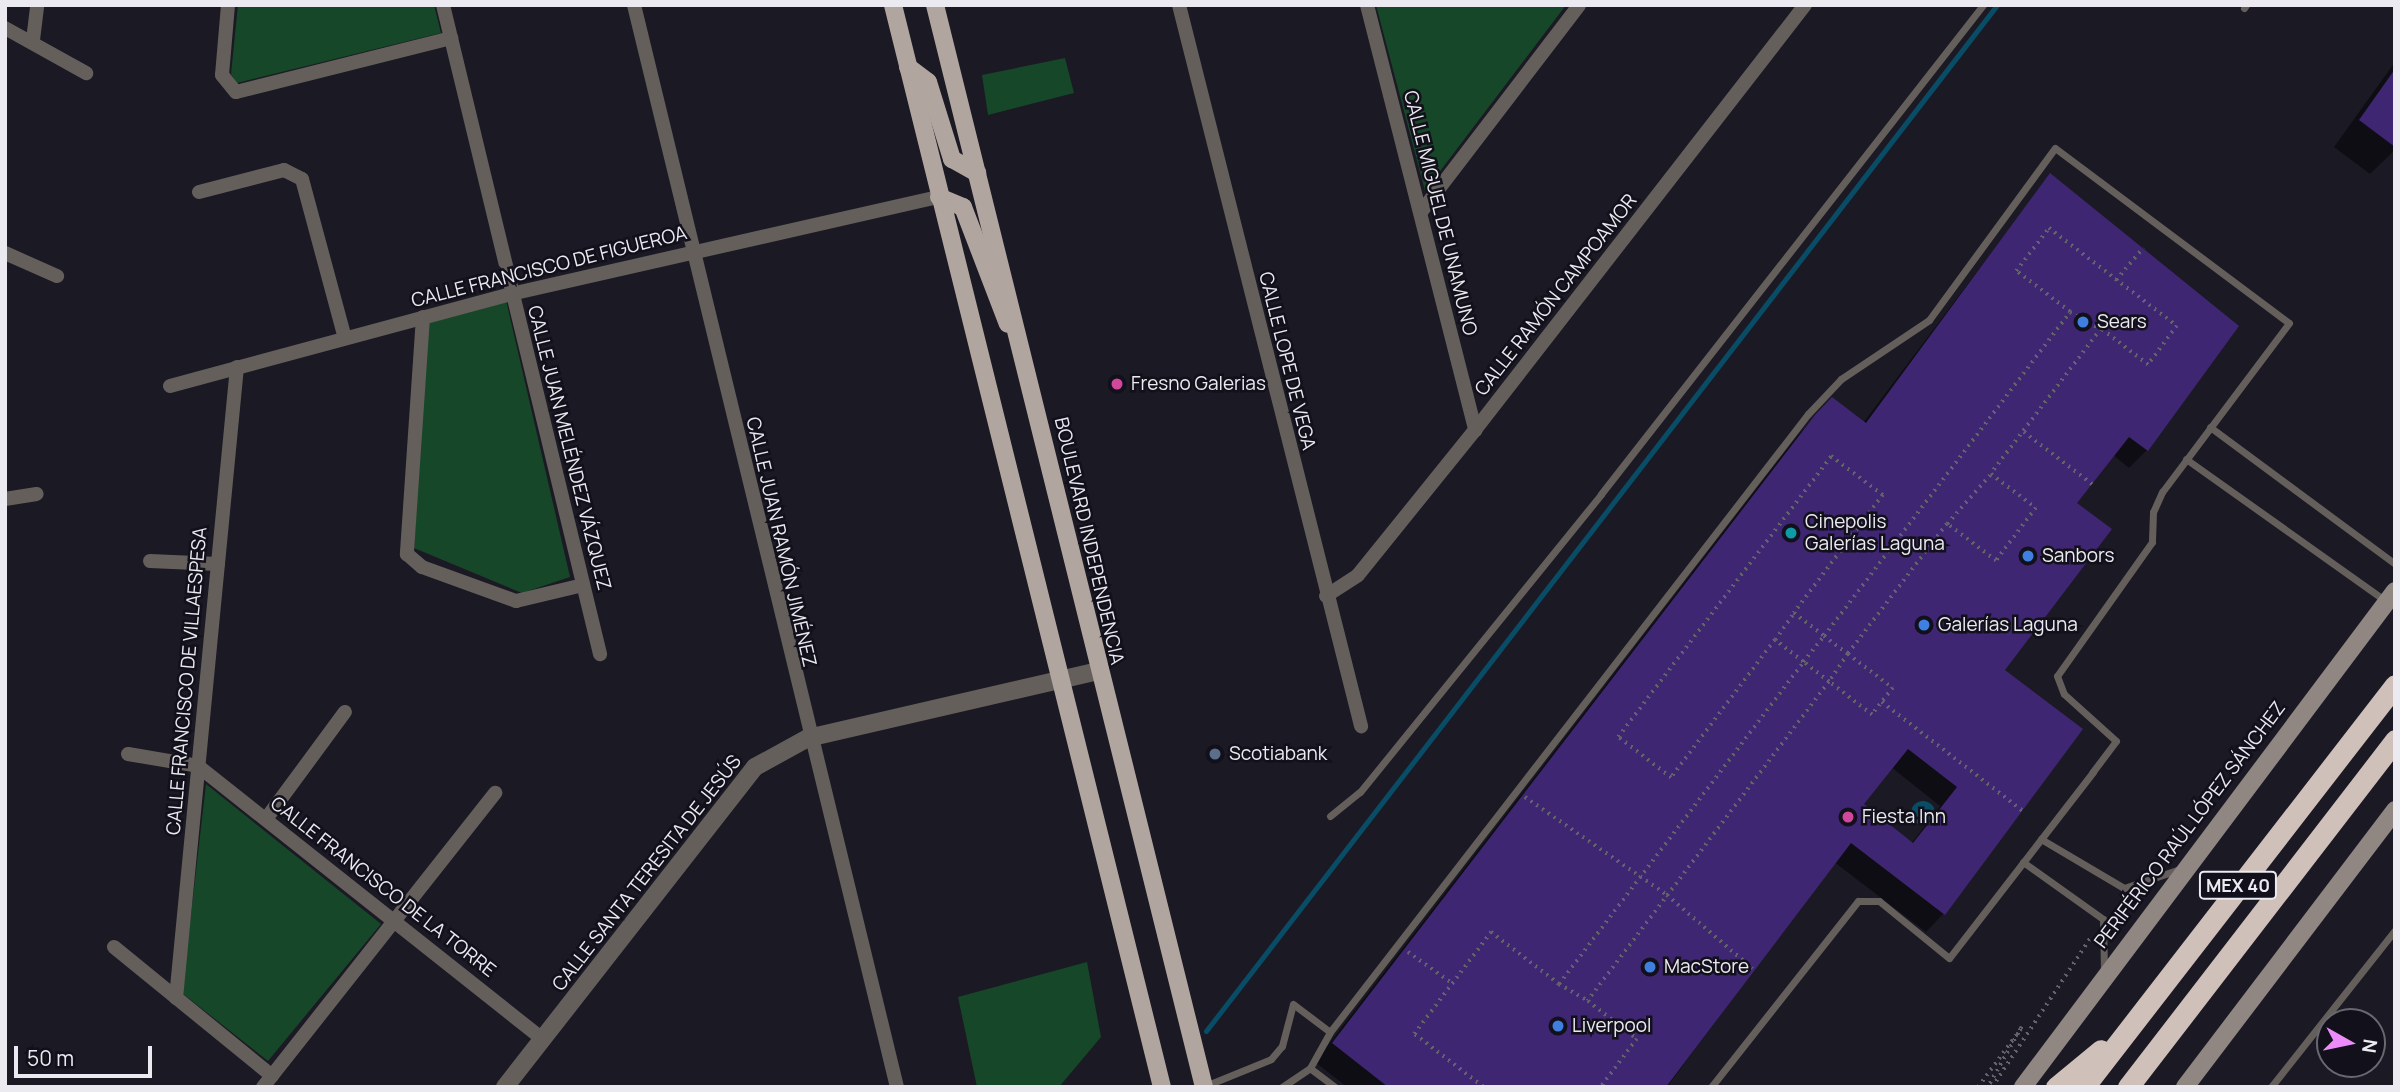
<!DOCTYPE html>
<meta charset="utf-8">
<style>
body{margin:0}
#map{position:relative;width:2400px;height:1092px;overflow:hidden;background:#1b1924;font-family:Manrope,sans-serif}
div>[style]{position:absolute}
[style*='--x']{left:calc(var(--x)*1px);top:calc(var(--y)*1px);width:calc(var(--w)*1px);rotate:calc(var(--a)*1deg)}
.green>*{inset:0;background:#174729}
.water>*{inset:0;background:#094c66}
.round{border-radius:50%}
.shadow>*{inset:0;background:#0007}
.stream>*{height:5px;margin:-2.5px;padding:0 2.5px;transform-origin:2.5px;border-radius:2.5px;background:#094c66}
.building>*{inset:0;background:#3f2672}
.path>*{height:3.5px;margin-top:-1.75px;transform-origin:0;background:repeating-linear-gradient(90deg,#64626c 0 2px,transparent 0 7px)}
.service>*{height:7px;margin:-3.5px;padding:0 3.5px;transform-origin:3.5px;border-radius:3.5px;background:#655f5c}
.minor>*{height:14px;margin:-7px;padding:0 7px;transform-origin:7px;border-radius:7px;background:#655f5c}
.tertiary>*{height:18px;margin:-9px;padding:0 9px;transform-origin:9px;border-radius:9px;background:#655f5c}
.secondary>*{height:18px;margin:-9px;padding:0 9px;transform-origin:9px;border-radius:9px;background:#908682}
.primary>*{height:18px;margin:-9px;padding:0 9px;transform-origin:9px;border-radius:9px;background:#b1a59f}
.motorway>*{height:21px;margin:-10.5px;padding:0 10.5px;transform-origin:10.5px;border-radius:10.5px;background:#cfc0b9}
.dots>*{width:19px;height:19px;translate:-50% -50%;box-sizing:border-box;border:4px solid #12101a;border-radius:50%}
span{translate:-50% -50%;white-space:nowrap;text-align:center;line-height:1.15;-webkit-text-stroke:5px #12101a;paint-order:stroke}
.shield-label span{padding:2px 5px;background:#12101a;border:2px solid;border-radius:5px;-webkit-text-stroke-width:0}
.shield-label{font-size:18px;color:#ebeaf1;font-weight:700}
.street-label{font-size:19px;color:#ebeaf1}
.poi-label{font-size:19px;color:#ebeaf1}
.left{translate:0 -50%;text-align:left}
.frame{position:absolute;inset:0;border:7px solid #ebeaf1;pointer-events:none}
.north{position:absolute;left:2316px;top:1008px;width:70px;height:70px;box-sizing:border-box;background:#12101a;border:2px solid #696770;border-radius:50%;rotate:99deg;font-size:19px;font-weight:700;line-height:28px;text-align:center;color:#ebeaf1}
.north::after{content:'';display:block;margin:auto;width:24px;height:32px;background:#ed8cf9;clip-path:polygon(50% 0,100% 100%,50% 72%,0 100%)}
.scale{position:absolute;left:14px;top:1046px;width:138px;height:32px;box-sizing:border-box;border:4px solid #ebeaf1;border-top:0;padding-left:9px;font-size:21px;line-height:24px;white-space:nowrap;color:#ebeaf1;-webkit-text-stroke:5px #12101a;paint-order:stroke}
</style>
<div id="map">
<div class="green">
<i style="clip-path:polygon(238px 5px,434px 5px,441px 33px,237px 83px,231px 74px)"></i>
<i style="clip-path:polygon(1376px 5px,1566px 5px,1425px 191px)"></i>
<i style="clip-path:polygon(1065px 58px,1074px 93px,988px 115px,982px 75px)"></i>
<i style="clip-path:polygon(506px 300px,570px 577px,522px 593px,414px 548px,428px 321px)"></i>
<i style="clip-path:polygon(206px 784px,381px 924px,268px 1061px,182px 993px)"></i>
<i style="clip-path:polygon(1087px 962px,1101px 1037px,1059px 1087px,977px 1087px,958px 997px)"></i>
</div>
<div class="water">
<i class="round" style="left:1911px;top:801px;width:24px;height:24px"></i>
</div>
<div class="shadow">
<i style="clip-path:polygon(2395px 62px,2395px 150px,2370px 174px,2334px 147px)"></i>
<i style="clip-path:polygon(evenodd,2050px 175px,2147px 450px,2129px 468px,2113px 455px,2075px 503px,2003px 670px,2081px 730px,1943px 914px,1926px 932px,1834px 862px,1667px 1087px,1347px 1087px,1315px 1062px,1798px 435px,1815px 417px,1863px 423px,2050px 175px,1891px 767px,1940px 806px,1911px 844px,1862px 805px,1891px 767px)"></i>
</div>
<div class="stream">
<i style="--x:1206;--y:1031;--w:1296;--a:-52.37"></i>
</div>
<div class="building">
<i style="clip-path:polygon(2395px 69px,2395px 147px,2359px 120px)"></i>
<i style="clip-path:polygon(evenodd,2050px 173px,2239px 326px,2148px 451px,2129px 437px,2077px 503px,2112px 529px,2005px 670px,2083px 729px,1945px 915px,1851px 843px,1666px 1087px,1388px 1087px,1332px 1043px,1815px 415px,1832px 397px,1866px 423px,2050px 173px,1908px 749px,1957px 787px,1913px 843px,1864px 804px,1908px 749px)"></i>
</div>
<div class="path">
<i style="--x:2116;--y:280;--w:42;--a:-49.8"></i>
<i style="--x:2070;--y:312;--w:35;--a:29"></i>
<i style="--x:2024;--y:432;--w:86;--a:37.4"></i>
<i style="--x:1947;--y:524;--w:67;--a:-48.7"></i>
<i style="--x:1824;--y:636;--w:30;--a:37"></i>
<i style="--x:1848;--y:654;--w:34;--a:124"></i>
<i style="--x:1829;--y:682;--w:33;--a:-142"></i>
<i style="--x:1803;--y:662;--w:33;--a:-51"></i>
<i style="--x:1775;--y:640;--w:33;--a:-55"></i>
<i style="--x:1882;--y:702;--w:178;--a:37.7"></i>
<i style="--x:1525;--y:797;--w:173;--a:34.6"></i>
<i style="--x:1667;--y:895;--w:113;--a:40.7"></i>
<i style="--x:1408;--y:952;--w:54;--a:35.2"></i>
<i style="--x:1559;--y:984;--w:34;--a:30"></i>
<i style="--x:1483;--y:1087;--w:87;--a:-142.5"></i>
<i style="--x:1414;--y:1034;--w:128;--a:-53"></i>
<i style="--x:1491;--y:932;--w:86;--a:37.4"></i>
<i style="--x:1559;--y:984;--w:404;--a:-52.8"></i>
<i style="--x:1803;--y:662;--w:36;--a:-142"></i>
<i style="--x:1775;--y:640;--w:173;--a:127"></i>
<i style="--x:1671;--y:778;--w:67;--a:-142.3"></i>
<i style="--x:1618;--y:737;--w:353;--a:-52.8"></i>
<i style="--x:1831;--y:456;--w:65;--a:36.9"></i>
<i style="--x:1883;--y:495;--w:148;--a:127"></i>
<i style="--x:1794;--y:613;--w:38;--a:37"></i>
<i style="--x:1824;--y:636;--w:407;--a:-52.8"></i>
<i style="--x:2070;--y:312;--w:68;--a:-142.8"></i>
<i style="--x:2016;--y:271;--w:54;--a:-52.5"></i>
<i style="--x:2049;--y:228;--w:161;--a:37.4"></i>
<i style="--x:2177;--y:326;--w:49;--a:126.6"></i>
<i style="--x:2148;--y:365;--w:59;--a:-142.5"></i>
<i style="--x:2101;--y:329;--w:182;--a:127.2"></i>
<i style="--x:1991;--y:474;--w:56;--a:37.1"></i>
<i style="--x:2036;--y:508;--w:66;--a:127"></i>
<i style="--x:1996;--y:561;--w:61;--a:-142.9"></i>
<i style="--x:1947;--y:524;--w:163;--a:127.3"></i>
<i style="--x:1848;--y:654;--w:56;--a:37.1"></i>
<i style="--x:1893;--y:688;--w:34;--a:128"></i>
<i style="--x:1872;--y:715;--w:54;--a:-142.5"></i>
<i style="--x:1829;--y:682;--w:400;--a:127.1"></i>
<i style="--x:1588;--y:1001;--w:62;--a:37.8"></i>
<i style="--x:1637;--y:1039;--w:60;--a:126.9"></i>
<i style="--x:1978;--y:1087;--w:74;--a:-53.7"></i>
<i style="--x:2022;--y:1027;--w:69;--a:119.5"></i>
<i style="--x:1992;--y:1087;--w:180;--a:-56.6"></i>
</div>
<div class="service">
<i style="--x:2244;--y:8;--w:4;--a:-56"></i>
<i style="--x:2210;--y:427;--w:230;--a:36.5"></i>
<i style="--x:2186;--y:459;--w:247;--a:35.4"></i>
<i style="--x:1330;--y:816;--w:38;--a:-39"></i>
<i style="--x:1360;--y:792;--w:383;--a:-51"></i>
<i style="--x:1601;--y:494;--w:621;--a:-52"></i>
<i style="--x:2041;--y:839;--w:96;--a:30.6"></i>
<i style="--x:2124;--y:888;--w:59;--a:-18.7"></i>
<i style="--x:2023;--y:862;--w:98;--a:35.5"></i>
<i style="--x:2103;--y:919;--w:50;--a:88.9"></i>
<i style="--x:1205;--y:1086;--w:71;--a:-22.2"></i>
<i style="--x:1271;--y:1059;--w:17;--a:-50"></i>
<i style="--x:1282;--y:1046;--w:43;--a:-75.3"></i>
<i style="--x:1293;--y:1004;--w:46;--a:37.1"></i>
<i style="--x:1282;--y:1087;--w:34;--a:-34"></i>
<i style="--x:1335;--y:1087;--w:31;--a:-143"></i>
<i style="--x:1310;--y:1068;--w:41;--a:-60.9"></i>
<i style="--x:1330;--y:1032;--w:781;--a:-52.28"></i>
<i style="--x:1808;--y:414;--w:48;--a:-46.7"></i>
<i style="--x:1841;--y:379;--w:106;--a:-33.8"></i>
<i style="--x:1929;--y:320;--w:213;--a:-53.8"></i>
<i style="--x:2055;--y:148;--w:292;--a:36.8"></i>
<i style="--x:2289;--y:323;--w:211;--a:126.9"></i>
<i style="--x:2162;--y:492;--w:22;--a:114"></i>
<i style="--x:2153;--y:512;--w:30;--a:92"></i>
<i style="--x:2152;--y:542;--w:164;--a:125.3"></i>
<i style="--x:2057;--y:676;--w:19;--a:69"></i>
<i style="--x:2064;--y:694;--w:70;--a:42.1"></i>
<i style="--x:2116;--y:741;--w:39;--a:127"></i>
<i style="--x:2093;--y:772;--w:235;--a:127.7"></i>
<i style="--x:1949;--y:958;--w:90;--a:-140.8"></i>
<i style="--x:1879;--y:901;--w:21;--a:180"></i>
<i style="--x:1858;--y:901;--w:237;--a:128.3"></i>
<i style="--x:2271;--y:1087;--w:200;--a:-51.7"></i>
</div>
<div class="minor">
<i style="--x:228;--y:5;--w:70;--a:94.9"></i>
<i style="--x:222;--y:75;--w:22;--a:51"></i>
<i style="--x:236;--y:92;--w:222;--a:-14.1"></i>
<i style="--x:443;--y:5;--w:668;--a:76.4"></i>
<i style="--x:634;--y:5;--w:1114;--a:76.34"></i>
<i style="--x:1179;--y:5;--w:744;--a:75.83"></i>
<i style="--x:1367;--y:5;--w:439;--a:75.7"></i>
<i style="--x:5;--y:28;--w:93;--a:29.1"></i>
<i style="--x:33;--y:40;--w:35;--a:-83"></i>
<i style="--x:199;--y:192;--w:88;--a:-14.5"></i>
<i style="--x:284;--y:170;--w:20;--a:27"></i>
<i style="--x:302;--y:179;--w:165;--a:74.9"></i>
<i style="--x:1421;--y:212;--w:260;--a:-52.6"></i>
<i style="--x:5;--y:253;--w:57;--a:23.9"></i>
<i style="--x:423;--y:317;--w:238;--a:93.9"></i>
<i style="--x:407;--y:554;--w:20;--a:41"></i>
<i style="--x:422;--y:567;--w:100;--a:19.9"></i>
<i style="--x:516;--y:601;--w:69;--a:-13.4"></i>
<i style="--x:170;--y:386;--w:353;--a:-15.1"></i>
<i style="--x:511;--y:294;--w:439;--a:-12.8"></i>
<i style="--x:5;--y:499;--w:32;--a:-9"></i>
<i style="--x:150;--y:561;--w:68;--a:2.5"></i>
<i style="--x:1326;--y:596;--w:38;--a:-33"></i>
<i style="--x:1358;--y:575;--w:186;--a:-51.1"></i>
<i style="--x:1475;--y:430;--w:538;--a:-52.17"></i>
<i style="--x:128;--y:754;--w:71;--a:9.7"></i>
<i style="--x:198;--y:766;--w:440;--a:38.4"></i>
<i style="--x:266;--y:819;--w:133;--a:-53.6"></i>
<i style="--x:114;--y:947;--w:204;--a:39.2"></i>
<i style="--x:176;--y:998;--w:634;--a:-84.48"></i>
<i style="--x:263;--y:1087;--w:375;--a:-51.7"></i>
</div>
<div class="tertiary">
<i style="--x:505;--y:1087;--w:406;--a:-52"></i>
<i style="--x:755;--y:767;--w:60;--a:-28.7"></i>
<i style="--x:808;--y:738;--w:298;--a:-13"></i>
</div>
<div class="secondary">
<i style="--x:2023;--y:1087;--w:620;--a:-53.13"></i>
<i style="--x:2185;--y:1087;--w:348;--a:-52.8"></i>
</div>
<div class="primary">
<i style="--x:893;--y:5;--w:1115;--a:76.04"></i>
<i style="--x:935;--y:5;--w:1115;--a:76.04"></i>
<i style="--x:908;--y:67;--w:25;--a:37"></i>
<i style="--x:928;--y:82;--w:81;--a:72.7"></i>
<i style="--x:952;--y:159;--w:29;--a:29"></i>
<i style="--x:939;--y:197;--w:26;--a:23"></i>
<i style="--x:963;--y:207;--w:125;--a:69"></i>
</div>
<div class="motorway">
<i style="--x:2056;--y:1087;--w:58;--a:-39.4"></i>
<i style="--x:2084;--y:1087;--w:508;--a:-52.27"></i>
<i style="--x:2128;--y:1087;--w:438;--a:-52.4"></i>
</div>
<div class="dots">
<i style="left:2083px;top:322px;background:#3f7fe0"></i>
<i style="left:1117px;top:384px;background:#d1479c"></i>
<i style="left:1791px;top:533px;background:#0f9aa8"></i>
<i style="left:2028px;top:556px;background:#3f7fe0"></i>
<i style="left:1924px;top:625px;background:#3f7fe0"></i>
<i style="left:1215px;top:754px;background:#5c6f8a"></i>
<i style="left:1848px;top:817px;background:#d1479c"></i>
<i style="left:1650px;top:967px;background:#3f7fe0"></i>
<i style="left:1558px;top:1026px;background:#3f7fe0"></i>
</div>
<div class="shield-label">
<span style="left:2238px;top:885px">MEX 40</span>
</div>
<div class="street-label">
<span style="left:1440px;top:213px;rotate:76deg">CALLE MIGUEL DE UNAMUNO</span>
<span style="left:549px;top:267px;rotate:-14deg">CALLE FRANCISCO DE FIGUEROA</span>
<span style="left:1556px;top:295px;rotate:-52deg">CALLE RAMÓN CAMPOAMOR</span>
<span style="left:1287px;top:361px;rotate:76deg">CALLE LOPE DE VEGA</span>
<span style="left:569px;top:448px;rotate:76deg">CALLE JUAN MELÉNDEZ VÁZQUEZ</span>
<span style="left:1089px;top:541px;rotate:77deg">BOULEVARD INDEPENDENCIA</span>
<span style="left:781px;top:542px;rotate:77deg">CALLE JUAN RAMÓN JIMÉNEZ</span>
<span style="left:187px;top:681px;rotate:-85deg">CALLE FRANCISCO DE VILLAESPESA</span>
<span style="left:2190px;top:825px;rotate:-53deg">PERIFÉRICO RAÚL LÓPEZ SÁNCHEZ</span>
<span style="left:647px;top:873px;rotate:-52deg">CALLE SANTA TERESITA DE JESÚS</span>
<span style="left:383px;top:887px;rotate:38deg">CALLE FRANCISCO DE LA TORRE</span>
</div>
<div class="poi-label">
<span class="left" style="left:2097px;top:322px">Sears</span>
<span class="left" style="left:1131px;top:384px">Fresno Galerias</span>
<span class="left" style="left:1805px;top:533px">Cinepolis<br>Galerías Laguna</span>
<span class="left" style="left:2042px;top:556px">Sanbors</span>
<span class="left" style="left:1938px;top:625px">Galerías Laguna</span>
<span class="left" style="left:1229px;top:754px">Scotiabank</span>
<span class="left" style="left:1862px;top:817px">Fiesta Inn</span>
<span class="left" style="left:1664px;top:967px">MacStore</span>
<span class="left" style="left:1572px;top:1026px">Liverpool</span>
</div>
<div class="frame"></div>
<div class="north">N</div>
<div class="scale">50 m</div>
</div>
